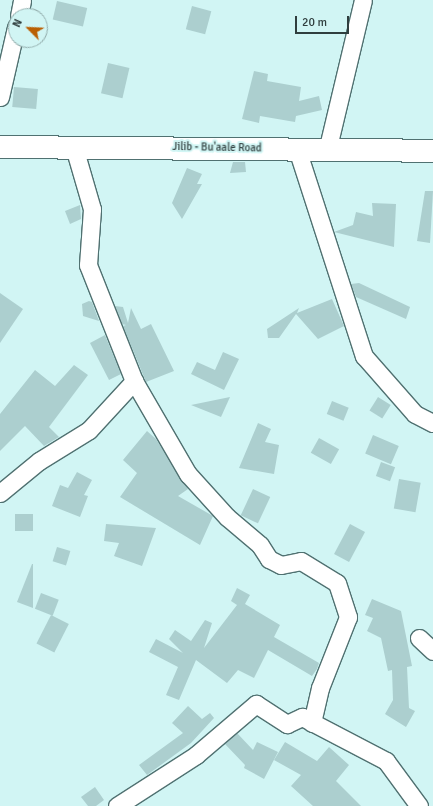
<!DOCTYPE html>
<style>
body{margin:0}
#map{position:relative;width:433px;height:806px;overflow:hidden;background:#d1f5f4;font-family:Signika,sans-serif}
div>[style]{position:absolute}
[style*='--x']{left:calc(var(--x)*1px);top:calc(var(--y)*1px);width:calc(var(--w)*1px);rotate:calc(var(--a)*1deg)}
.building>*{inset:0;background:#accfcf;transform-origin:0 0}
.roads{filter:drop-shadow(1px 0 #507171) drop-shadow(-1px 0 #507171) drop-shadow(0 1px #507171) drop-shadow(0 -1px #507171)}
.minor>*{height:17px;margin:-8.5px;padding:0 8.5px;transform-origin:8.5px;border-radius:8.5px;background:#fff}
.major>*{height:22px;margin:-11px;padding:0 11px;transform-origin:11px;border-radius:11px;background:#fff}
span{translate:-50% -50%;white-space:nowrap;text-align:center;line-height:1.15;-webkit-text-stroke:4px #d1f5f4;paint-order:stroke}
.street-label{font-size:11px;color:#303e3e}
.north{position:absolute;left:8px;top:8px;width:40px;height:40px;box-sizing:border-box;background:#d1f5f4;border:1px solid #91acab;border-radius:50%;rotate:294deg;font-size:11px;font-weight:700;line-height:16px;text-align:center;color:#303e3e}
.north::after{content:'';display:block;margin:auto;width:14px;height:18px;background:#ba5f03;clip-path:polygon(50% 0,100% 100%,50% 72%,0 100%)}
.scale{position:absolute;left:295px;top:16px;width:54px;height:18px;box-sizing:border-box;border:2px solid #303e3e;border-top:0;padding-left:5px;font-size:12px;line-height:14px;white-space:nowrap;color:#303e3e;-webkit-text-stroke:3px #d1f5f4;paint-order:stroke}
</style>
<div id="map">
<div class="building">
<i style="left:57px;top:1px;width:31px;height:19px;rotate:13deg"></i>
<i style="left:192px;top:6px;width:20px;height:24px;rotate:15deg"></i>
<i style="left:108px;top:63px;width:22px;height:31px;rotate:13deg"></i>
<i style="clip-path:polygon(254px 71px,268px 74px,267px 81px,301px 87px,299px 101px,319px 96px,322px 110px,296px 116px,295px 122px,260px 116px,259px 123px,242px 119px)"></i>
<i style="left:14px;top:87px;width:24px;height:20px;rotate:5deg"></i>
<i style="clip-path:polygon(233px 162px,245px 162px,246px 172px,230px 173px)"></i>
<i style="clip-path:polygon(187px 168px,202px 174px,197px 184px,202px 184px,182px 219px,172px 203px)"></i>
<i style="clip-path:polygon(425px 191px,433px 191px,430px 243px,417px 241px)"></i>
<i style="clip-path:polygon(372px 203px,396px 204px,394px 247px,334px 232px,353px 225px,356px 212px,373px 216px)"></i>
<i style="clip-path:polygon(80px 205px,81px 219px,70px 224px,65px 211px)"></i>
<i style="clip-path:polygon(359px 283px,410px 307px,406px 319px,356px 297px,351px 284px)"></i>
<i style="clip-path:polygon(0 293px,23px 309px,0 343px)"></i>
<i style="clip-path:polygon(332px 299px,344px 326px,318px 339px,296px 314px,279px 338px,268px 338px,267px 329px,299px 308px,297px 313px)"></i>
<i style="clip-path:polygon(89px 301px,92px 302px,99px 321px,83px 316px,82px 304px)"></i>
<i style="clip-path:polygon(115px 306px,123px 307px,128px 323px,131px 308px,141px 329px,151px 324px,174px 371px,146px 382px,123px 326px,126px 325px,122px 324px)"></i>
<i style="clip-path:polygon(105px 335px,121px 374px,109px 380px,90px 343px)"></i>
<i style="clip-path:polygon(223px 352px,239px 359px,224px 390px,191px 374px,197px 362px,215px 370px)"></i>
<i style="clip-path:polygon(74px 365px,88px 375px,49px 427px,59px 437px,44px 446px,25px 426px,0 451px,0 414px,35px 370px,55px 386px)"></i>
<i style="clip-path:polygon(230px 397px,221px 417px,191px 405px)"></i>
<i style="left:378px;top:397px;width:15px;height:16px;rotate:32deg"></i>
<i style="left:332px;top:401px;width:18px;height:14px;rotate:22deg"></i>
<i style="clip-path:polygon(258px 423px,271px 429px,265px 442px,279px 445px,274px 474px,239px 468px)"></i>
<i style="clip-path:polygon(147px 431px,156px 439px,188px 489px,178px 496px,213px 516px,200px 545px,120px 497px,137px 473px,123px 460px)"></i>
<i style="left:373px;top:435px;width:28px;height:20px;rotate:23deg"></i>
<i style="left:319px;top:438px;width:23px;height:17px;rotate:29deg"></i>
<i style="left:381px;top:462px;width:15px;height:15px;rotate:20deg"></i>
<i style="clip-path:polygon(77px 472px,92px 480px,84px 495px,88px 496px,80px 517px,52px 506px,60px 485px,68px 488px)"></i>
<i style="left:399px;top:479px;width:22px;height:30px;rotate:10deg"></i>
<i style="left:253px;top:489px;width:19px;height:29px;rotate:25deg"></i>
<i style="left:15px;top:514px;width:18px;height:17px"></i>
<i style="clip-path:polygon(106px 524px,156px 528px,142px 566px,114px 556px,119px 543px,104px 541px)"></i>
<i style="left:350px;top:524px;width:17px;height:34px;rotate:28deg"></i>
<i style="left:57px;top:547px;width:14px;height:15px;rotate:17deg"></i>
<i style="clip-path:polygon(32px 564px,33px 564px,33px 608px,17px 602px)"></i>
<i style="clip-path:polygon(237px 588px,250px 595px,245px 604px,280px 625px,274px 637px,319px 663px,317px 669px,312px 676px,268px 650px,254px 678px,238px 670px,227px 683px,196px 660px,179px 700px,166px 695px,178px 667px,149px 652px,156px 639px,183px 653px,169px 639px,175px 630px,191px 641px,205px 620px,212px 623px,204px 648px,237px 605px,231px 601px)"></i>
<i style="left:41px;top:593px;width:19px;height:17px;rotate:21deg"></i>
<i style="clip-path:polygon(372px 599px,401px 611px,412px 666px,407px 667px,409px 708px,415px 711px,406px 727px,385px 714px,393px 700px,392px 670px,388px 671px,381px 638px,367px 631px,373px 618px,365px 615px)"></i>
<i style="left:51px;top:615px;width:20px;height:32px;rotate:27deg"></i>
<i style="clip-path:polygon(188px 706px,202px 719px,210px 713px,214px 718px,191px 743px,147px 775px,139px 765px,183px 733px,172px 723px)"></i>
<i style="clip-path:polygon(237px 733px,253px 750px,257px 742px,278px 752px,264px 779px,244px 768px,245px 765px,225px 744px)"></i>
<i style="clip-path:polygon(285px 742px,317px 761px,329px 747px,349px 765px,336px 781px,361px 806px,313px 806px,291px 786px,301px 775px,274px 760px)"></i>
<i style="clip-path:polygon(95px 787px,104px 800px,96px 806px,88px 806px,81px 797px)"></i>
</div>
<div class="roads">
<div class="minor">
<i style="--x:19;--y:16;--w:16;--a:-79"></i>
<i style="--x:0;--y:97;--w:72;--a:-77.1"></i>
<i style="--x:297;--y:149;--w:218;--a:72.1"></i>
<i style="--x:364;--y:356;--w:77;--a:48.7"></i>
<i style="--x:415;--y:414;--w:20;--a:27"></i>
<i style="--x:327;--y:151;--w:155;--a:-76.6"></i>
<i style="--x:134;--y:381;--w:108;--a:59.9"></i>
<i style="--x:188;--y:474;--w:58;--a:47.8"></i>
<i style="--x:227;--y:517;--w:43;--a:40.3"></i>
<i style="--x:260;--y:545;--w:17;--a:57"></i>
<i style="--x:269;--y:559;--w:13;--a:27"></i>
<i style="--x:281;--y:565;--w:20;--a:-11"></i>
<i style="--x:301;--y:561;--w:42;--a:31.4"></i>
<i style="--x:337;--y:583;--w:36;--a:72"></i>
<i style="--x:348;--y:617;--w:76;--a:111.5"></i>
<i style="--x:320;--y:688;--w:36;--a:103"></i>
<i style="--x:0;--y:493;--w:50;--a:-39.4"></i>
<i style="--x:39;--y:461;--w:59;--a:-31.8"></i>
<i style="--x:89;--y:430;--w:67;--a:-47.4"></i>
<i style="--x:134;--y:381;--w:125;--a:-111.6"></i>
<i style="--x:88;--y:265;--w:56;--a:-85.9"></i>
<i style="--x:92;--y:209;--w:65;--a:-106.2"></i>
<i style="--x:419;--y:638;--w:19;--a:43"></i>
<i style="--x:117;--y:806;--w:94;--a:-32.8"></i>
<i style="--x:196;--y:755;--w:79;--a:-40.4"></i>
<i style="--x:256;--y:704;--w:37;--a:33"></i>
<i style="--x:287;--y:724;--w:17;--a:-25"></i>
<i style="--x:302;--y:717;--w:95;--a:27.6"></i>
<i style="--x:386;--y:761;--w:56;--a:53.7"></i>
</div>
<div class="major">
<i style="--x:0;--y:147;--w:433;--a:0.5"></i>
</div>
</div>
<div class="street-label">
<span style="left:217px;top:148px;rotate:1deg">Jilib - Bu'aale Road</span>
</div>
<div class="north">N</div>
<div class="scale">20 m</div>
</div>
